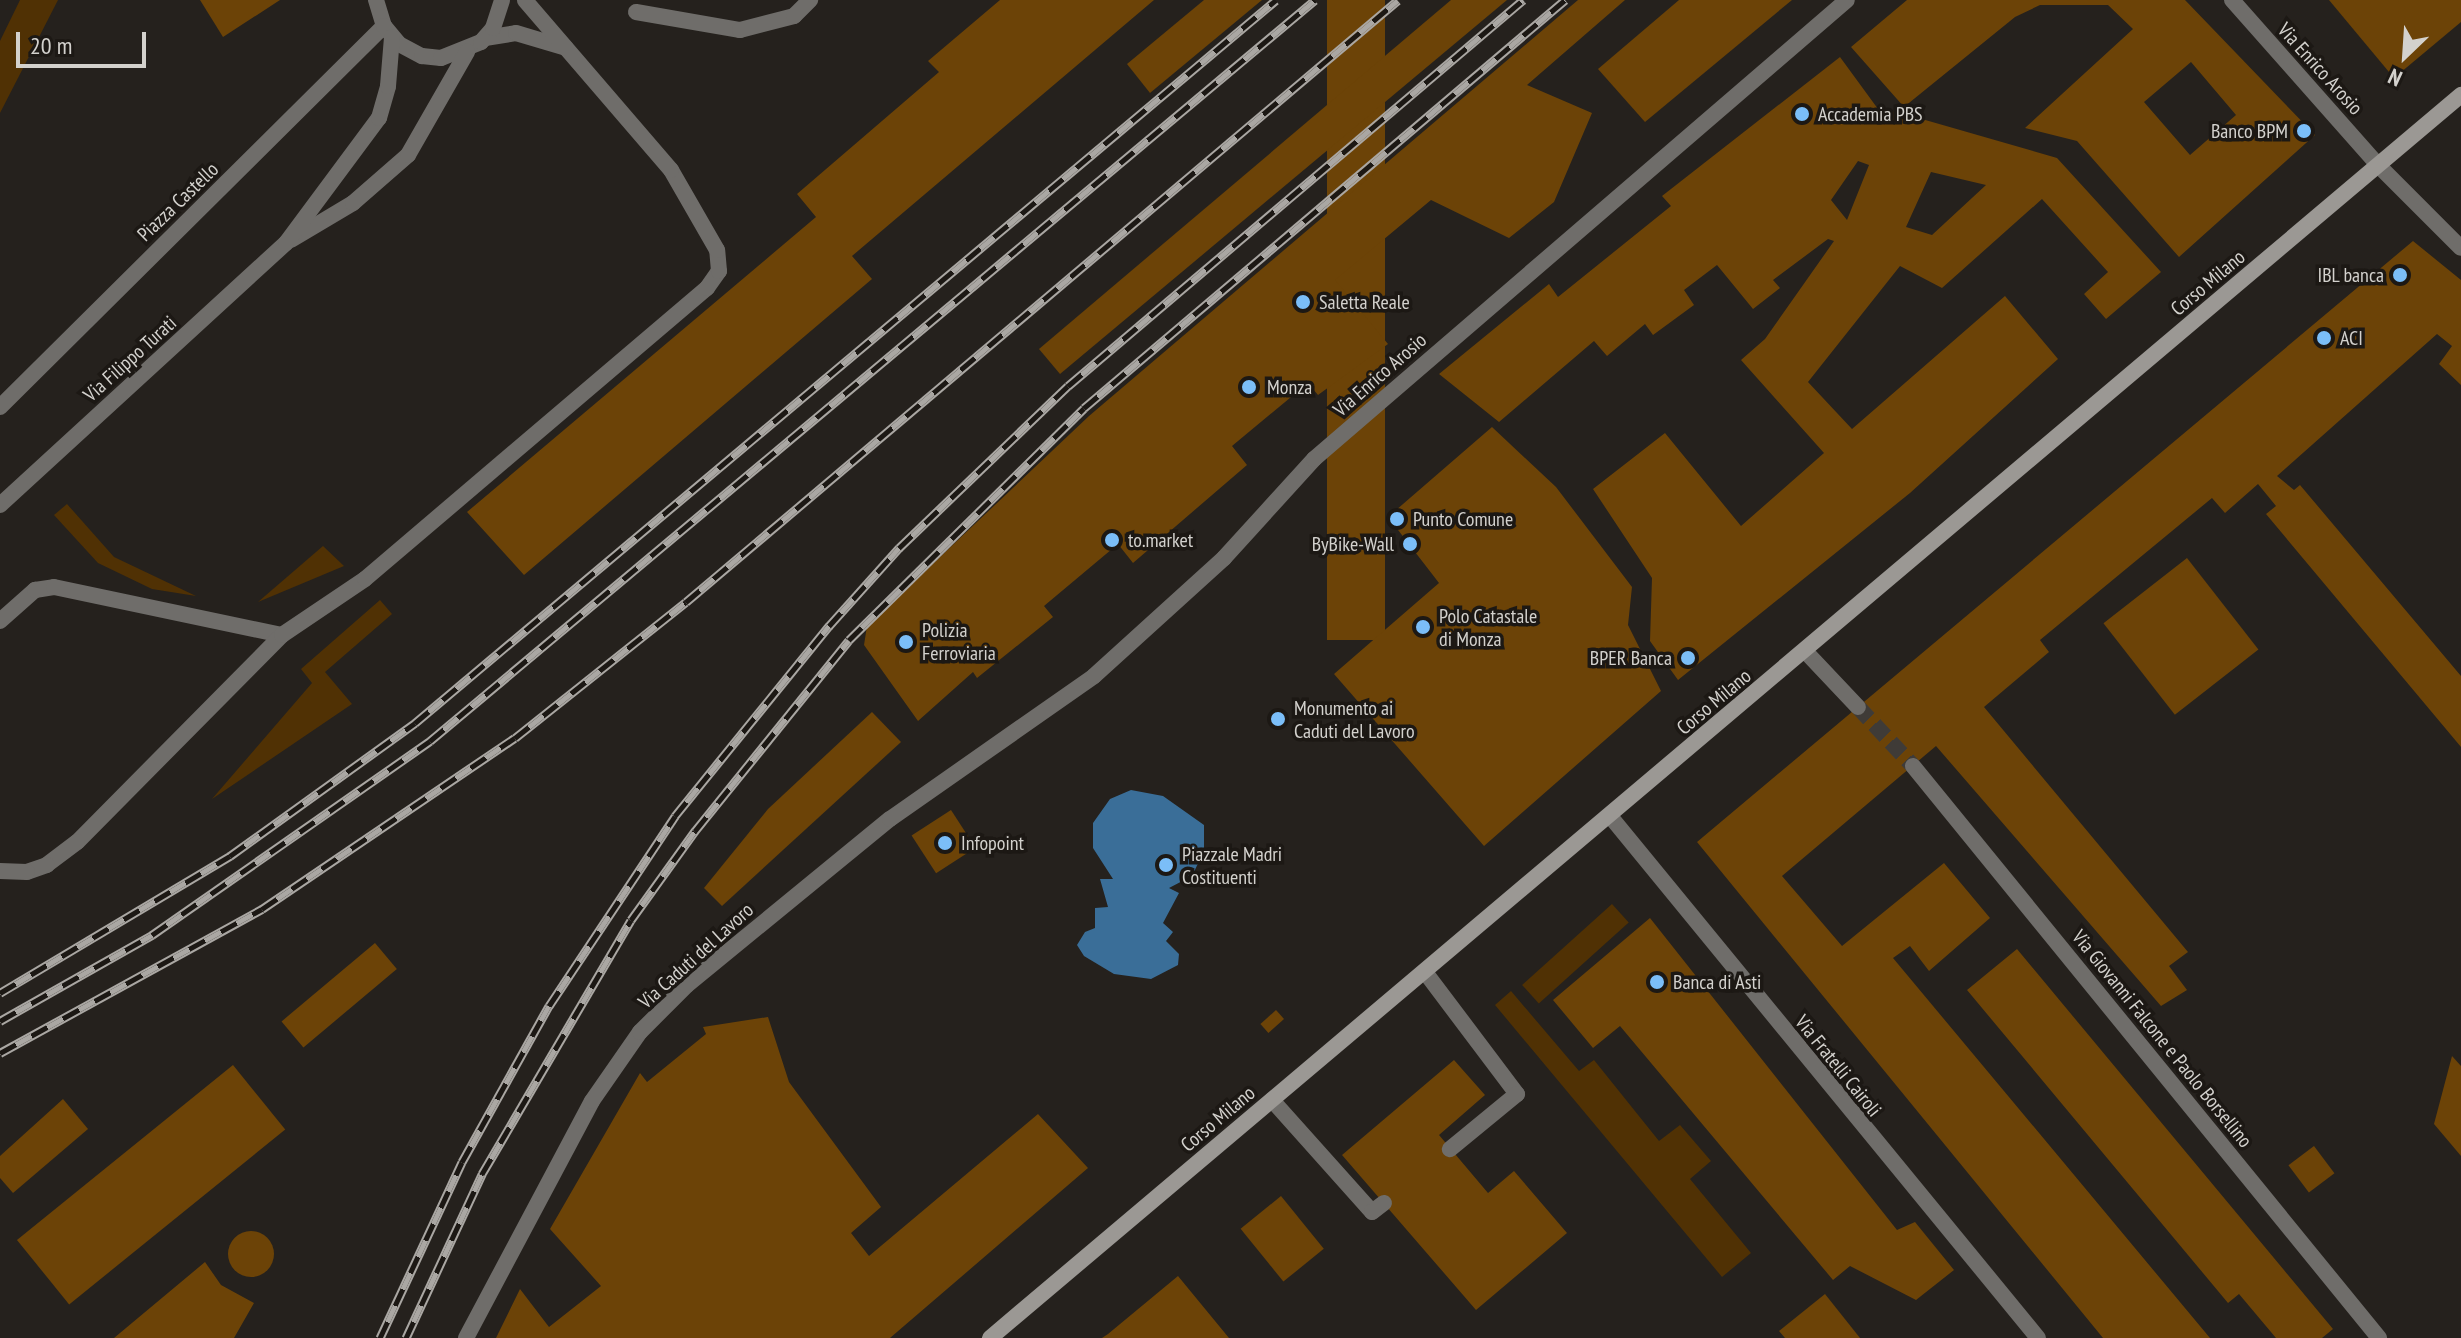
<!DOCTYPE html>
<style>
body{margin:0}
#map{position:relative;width:2461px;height:1338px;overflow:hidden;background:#25211d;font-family:"PT Sans Narrow",sans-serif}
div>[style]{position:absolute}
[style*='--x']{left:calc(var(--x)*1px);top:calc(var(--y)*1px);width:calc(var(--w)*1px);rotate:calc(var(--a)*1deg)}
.green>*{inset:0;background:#503104;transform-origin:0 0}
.water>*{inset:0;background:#3a6e98}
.building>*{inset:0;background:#6c4307;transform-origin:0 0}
.round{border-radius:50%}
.minor-tunnel>*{height:16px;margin-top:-8px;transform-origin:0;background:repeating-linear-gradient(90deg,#3f3b37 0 16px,transparent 0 24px)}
.service>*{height:16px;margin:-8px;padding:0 8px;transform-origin:8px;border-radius:8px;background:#6f6d6a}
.minor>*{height:16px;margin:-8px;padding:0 8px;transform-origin:8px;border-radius:8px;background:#6f6d6a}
.tertiary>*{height:16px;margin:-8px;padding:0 8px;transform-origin:8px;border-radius:8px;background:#6f6d6a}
.secondary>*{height:16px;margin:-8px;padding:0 8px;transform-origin:8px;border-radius:8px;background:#9b9894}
.rail>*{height:9px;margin-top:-4.5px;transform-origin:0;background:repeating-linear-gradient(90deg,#1c1814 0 18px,#aaa7a3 0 36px);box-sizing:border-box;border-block:2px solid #aaa7a3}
.dots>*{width:22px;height:22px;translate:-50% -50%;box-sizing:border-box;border:4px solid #1c1814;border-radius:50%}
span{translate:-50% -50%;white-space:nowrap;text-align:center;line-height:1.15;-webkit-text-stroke:7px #1c1814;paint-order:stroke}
.street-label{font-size:20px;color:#d3d1cd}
.poi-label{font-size:20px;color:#d3d1cd}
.left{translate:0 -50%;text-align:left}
.right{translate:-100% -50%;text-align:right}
.north{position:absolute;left:2365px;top:16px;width:80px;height:80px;-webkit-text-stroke:6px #1c1814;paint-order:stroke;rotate:205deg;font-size:22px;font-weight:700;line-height:32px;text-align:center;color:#d3d1cd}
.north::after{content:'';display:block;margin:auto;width:28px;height:36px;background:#d3d1cd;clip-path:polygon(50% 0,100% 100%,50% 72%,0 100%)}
.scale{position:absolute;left:16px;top:32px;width:130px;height:36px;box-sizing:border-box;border:4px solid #d3d1cd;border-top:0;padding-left:10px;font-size:24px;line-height:28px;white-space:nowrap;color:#d3d1cd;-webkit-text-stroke:6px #1c1814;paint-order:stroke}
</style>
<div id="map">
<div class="green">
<i style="clip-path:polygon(20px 0,58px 0,0 113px,0 41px)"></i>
<i style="clip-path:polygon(67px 504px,114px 557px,196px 596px,152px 589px,98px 563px,54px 515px)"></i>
<i style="clip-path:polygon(323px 546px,344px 566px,258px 602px)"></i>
<i style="clip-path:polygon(380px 600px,392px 614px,325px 672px,352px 704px,212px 799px,312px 683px,301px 669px)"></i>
<i style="left:1612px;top:904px;width:25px;height:121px;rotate:48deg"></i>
<i style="clip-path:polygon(1511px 991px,1579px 1071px,1594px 1060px,1659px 1141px,1680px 1125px,1711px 1161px,1690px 1179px,1751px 1253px,1722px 1277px,1495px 1005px)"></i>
</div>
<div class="water">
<i style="clip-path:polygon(1131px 790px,1163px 796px,1204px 825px,1204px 851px,1192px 876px,1169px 888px,1179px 893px,1163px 923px,1173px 932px,1166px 941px,1179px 954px,1178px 965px,1151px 979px,1114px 974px,1084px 956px,1077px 945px,1085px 932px,1095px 928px,1095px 908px,1108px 907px,1100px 879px,1113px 879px,1093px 848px,1093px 823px,1110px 799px)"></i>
</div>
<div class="building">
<i style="clip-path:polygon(200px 0,280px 0,223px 37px)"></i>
<i style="clip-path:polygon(1000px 0,1154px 0,852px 256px,872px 279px,524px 575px,467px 512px,816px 217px,797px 194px,939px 72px,928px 61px)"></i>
<i style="clip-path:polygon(1204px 0,1262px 0,1150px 93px,1127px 64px)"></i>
<i style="left:1327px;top:0;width:58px;height:640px"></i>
<i style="clip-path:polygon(1451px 0,1507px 0,1060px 374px,1039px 349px)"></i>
<i style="clip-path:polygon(1578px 0,1625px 0,1527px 85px,1592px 113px,1554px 202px,1509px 238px,1431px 200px,1335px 280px,1388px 344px,1318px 395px,1308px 383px,1232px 446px,1247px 465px,1133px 563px,1118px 544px,1044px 606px,1053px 617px,977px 678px,973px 672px,918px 721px,864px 645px,867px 626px,1089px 416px)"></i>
<i style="clip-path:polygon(1679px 0,1792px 0,1645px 122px,1598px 69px)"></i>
<i style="clip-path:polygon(evenodd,1907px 0,2185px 0,2315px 135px,2179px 257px,2077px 141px,2025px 128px,2133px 29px,2108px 5px,2040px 5px,2015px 17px,1904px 107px,1851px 47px,1907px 0,2191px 62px,2236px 115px,2190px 155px,2144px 102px,2191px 62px)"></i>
<i style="clip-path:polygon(2329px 0,2461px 0,2461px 22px,2394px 78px)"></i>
<i style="clip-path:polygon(evenodd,1840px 57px,1889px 124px,1894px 111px,2057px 158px,2161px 272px,2106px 319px,2084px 294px,2108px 272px,2042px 199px,1942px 288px,1900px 266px,1808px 382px,1852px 429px,2005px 296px,2058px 359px,1910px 493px,1678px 680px,1650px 641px,1652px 578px,1593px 489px,1665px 433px,1741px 526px,1824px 453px,1741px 360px,1765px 339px,1834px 241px,1828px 239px,1773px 280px,1780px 288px,1753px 309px,1717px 265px,1684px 290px,1694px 305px,1653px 335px,1645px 324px,1607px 356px,1594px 341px,1499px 422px,1439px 374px,1549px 284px,1558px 297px,1671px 206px,1662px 196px,1840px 57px,1858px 161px,1869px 165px,1847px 220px,1831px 200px,1858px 161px,1840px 57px,1931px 172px,1986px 185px,1932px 235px,1906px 227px,1931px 172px)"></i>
<i style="clip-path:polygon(2413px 241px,2461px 280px,2461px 385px,2439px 364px,2452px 346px,2437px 334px,2277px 476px,2294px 490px,2300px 485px,2461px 676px,2461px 747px,2266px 514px,2276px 506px,2258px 484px,2225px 513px,2212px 498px,2040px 640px,2049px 652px,1984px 707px,2188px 952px,2169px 966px,2187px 990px,2161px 1006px,1936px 746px,1782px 876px,1842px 946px,1944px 863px,1990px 918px,1929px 971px,1910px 946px,1893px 958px,2210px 1338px,2103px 1338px,1697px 842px)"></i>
<i style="clip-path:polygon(1492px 427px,1556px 487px,1632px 587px,1628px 625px,1661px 691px,1484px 846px,1334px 674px,1439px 583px,1388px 517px)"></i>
<i style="left:2187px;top:558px;width:116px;height:106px;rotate:52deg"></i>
<i style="clip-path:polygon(872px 712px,901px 742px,722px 906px,704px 888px,768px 809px)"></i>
<i style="left:951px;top:810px;width:45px;height:47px;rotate:57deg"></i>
<i style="clip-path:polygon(1650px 918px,1897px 1230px,1915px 1222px,1954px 1270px,1916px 1300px,1850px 1266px,1833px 1280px,1620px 1026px,1593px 1048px,1553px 1000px)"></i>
<i style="left:375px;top:943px;width:34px;height:122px;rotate:50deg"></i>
<i style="clip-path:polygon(2017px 949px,2333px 1329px,2322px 1338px,2276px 1338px,2239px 1294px,2228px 1303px,1967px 990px)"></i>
<i style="left:1276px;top:1010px;width:12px;height:21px;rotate:48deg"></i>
<i style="clip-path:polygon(768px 1017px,789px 1082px,881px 1207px,851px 1233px,869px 1256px,1038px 1114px,1088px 1168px,890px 1338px,496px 1338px,520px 1289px,549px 1327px,601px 1286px,550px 1229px,640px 1073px,647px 1082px,706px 1034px,703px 1027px)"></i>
<i style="clip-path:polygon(2452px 1056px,2461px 1066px,2461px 1156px,2434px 1124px)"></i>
<i style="clip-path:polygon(1454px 1060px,1485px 1095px,1439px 1135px,1488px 1193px,1514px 1171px,1567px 1233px,1476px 1310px,1342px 1155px)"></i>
<i style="left:233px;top:1065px;width:83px;height:278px;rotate:51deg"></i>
<i style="clip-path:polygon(63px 1099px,88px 1129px,13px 1193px,0 1178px,0 1156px)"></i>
<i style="left:2314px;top:1146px;width:34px;height:32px;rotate:53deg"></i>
<i style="left:1281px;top:1196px;width:68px;height:52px;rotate:51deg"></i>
<i class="round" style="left:228px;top:1231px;width:46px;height:46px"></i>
<i style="clip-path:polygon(205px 1262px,221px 1285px,254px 1303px,234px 1338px,114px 1338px)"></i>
<i style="clip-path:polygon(1178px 1276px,1229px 1338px,1102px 1338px,1108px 1334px)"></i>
<i style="clip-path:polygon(1825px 1294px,1860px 1338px,1785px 1338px,1779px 1331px)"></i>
</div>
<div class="minor-tunnel">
<i style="--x:1858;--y:707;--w:81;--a:47"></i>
</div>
<div class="service">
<i style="--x:636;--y:12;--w:106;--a:9.8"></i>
<i style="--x:740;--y:30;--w:56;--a:-14.5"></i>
<i style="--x:794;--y:16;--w:23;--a:-45"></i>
<i style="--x:485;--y:38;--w:31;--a:-9"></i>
<i style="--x:516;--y:33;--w:52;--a:16.7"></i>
<i style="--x:0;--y:621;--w:47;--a:-41.5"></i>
<i style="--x:35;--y:590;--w:19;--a:-9"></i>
<i style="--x:54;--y:587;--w:233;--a:11.9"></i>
<i style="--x:282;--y:635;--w:291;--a:134.7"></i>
<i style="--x:77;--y:842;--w:38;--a:143"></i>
<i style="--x:47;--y:865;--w:21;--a:161"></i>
<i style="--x:27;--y:872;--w:27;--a:-178"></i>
<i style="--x:282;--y:635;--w:100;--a:-34"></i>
<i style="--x:365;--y:579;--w:449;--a:-40.4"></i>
<i style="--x:707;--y:288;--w:21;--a:-55"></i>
<i style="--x:719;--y:271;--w:21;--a:-95"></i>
<i style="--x:717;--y:250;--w:92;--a:-119.9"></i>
<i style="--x:671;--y:170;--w:224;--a:-130.7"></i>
<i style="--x:1425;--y:972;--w:153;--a:53"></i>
<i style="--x:1517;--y:1094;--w:87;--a:140.6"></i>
<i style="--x:1272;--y:1100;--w:150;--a:48.2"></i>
<i style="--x:1372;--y:1212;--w:15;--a:-37"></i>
</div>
<div class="minor">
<i style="--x:2232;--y:0;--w:220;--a:48.5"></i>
<i style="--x:0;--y:407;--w:541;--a:-44.78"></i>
<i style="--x:1224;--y:558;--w:134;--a:-47.7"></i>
<i style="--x:1314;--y:459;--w:703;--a:-40.73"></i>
<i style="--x:1805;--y:651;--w:77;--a:46.6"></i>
<i style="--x:1913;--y:766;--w:738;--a:50.83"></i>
<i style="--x:1610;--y:816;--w:675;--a:50.65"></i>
</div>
<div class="tertiary">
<i style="--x:376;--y:0;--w:27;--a:73"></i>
<i style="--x:384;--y:26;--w:23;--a:50"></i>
<i style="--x:399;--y:44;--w:26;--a:28"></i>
<i style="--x:422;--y:56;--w:19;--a:6"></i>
<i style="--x:441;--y:58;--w:43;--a:-21.8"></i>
<i style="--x:481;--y:42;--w:18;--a:-49"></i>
<i style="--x:493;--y:28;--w:29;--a:-72"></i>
<i style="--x:2378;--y:165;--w:117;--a:45"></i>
<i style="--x:291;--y:240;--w:72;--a:-30.8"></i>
<i style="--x:353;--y:203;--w:73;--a:-41.1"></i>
<i style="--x:408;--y:155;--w:119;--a:-60.2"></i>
<i style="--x:0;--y:505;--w:388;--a:-42.5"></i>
<i style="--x:286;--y:243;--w:156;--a:-53.4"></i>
<i style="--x:379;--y:118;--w:33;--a:-74"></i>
<i style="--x:388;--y:86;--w:49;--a:-85.3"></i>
<i style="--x:466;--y:1338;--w:268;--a:-62"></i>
<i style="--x:592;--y:1101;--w:84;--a:-55.2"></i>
<i style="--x:640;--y:1032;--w:66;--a:-45"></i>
<i style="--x:687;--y:985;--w:262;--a:-39.3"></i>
<i style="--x:890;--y:819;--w:249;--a:-35"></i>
<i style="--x:1094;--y:676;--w:176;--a:-42.2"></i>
</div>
<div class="secondary">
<i style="--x:990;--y:1338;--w:1926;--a:-40.2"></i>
</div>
<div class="rail">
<i style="--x:0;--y:993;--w:268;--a:-30.8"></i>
<i style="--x:230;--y:856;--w:228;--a:-35.7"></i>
<i style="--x:415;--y:723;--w:1124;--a:-40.02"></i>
<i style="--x:0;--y:1021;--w:175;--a:-29.5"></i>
<i style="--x:152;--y:935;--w:339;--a:-34.9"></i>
<i style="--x:430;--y:741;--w:1154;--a:-39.94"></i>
<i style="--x:0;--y:1053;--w:299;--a:-28.8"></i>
<i style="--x:262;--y:909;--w:305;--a:-34.1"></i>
<i style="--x:515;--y:738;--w:218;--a:-38.5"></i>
<i style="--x:686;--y:602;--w:932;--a:-40.21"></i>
<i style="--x:380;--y:1338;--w:194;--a:-65"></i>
<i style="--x:462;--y:1162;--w:179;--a:-60.9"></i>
<i style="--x:549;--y:1006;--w:228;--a:-56.4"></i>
<i style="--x:675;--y:816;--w:245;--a:-51"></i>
<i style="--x:829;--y:626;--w:105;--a:-48.1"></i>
<i style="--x:899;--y:548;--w:234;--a:-43.8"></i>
<i style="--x:1068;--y:386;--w:597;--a:-40.31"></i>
<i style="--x:406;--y:1338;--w:181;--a:-65.1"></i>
<i style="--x:482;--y:1174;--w:294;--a:-59.6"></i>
<i style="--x:631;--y:920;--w:110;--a:-54.3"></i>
<i style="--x:695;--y:831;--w:245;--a:-51.1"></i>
<i style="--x:849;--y:640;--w:330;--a:-44.6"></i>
<i style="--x:1084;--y:408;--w:631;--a:-40.31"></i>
</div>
<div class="dots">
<i style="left:1802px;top:114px;background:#7bbef8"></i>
<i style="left:2304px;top:131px;background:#7bbef8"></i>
<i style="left:2400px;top:275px;background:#7bbef8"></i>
<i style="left:1303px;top:302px;background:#7bbef8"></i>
<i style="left:2324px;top:338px;background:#7bbef8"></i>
<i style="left:1249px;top:387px;background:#7bbef8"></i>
<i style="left:1397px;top:519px;background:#7bbef8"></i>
<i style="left:1112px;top:540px;background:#7bbef8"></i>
<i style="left:1410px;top:544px;background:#7bbef8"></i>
<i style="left:1423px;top:627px;background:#7bbef8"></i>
<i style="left:906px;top:642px;background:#7bbef8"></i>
<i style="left:1688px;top:658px;background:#7bbef8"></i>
<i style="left:1278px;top:719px;background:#7bbef8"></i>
<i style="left:945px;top:843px;background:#7bbef8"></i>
<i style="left:1166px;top:865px;background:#7bbef8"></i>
<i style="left:1657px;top:982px;background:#7bbef8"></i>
</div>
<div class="street-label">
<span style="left:2320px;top:69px;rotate:48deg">Via Enrico Arosio</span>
<span style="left:178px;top:202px;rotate:-44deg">Piazza Castello</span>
<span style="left:2208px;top:283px;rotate:-40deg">Corso Milano</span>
<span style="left:130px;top:359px;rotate:-42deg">Via Filippo Turati</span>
<span style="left:1380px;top:375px;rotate:-41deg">Via Enrico Arosio</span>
<span style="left:1714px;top:702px;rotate:-40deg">Corso Milano</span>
<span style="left:696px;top:956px;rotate:-42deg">Via Caduti del Lavoro</span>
<span style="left:2162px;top:1039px;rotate:51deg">Via Giovanni Falcone e Paolo Borsellino</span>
<span style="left:1838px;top:1066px;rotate:51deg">Via Fratelli Cairoli</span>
<span style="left:1218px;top:1119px;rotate:-40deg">Corso Milano</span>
</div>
<div class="poi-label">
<span class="left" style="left:1818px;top:114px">Accademia PBS</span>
<span class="right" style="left:2288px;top:131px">Banco BPM</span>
<span class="right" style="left:2384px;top:275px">IBL banca</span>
<span class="left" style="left:1319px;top:302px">Saletta Reale</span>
<span class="left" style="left:2340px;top:338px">ACI</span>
<span class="left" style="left:1267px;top:387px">Monza</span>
<span class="left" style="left:1413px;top:519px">Punto Comune</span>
<span class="left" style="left:1128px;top:540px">to.market</span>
<span class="right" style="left:1394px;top:544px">ByBike-Wall</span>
<span class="left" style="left:1439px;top:628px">Polo Catastale<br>di Monza</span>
<span class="left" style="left:922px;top:642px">Polizia<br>Ferroviaria</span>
<span class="right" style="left:1672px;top:658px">BPER Banca</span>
<span class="left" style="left:1294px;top:720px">Monumento ai<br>Caduti del Lavoro</span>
<span class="left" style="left:961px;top:843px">Infopoint</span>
<span class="left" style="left:1182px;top:866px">Piazzale Madri<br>Costituenti</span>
<span class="left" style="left:1673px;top:982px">Banca di Asti</span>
</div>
<div class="north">N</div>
<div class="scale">20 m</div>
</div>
